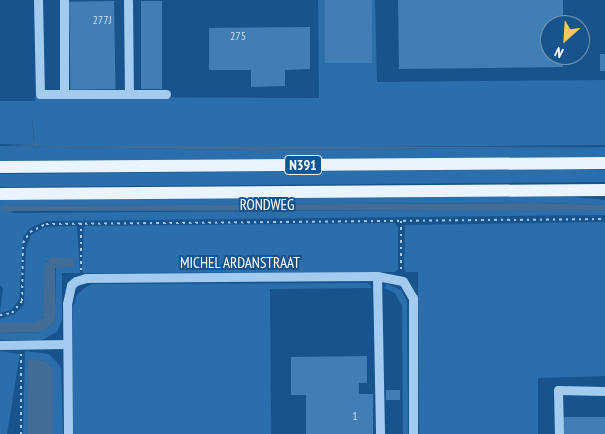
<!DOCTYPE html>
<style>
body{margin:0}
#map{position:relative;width:605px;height:434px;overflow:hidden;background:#17548d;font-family:"PT Sans Narrow",sans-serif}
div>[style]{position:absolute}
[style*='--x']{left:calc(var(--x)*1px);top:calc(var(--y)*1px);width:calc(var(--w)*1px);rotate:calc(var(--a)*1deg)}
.green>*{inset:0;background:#2a6eab;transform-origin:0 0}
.water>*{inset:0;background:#426d97}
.building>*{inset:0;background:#407eb5;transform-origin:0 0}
.path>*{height:2px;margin-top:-1px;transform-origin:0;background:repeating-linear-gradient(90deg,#a2cbef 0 2.5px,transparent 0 6.5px)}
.minor>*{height:9px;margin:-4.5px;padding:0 4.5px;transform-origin:4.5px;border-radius:4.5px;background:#a2cbef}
.major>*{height:12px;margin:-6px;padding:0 6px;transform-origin:6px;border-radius:6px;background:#eaf4ff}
span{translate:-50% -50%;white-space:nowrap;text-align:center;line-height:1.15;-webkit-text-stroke:4px #17548d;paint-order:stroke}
.number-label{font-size:12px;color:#cfdfec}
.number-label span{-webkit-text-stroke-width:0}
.shield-label span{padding:1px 4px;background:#17548d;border:1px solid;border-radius:4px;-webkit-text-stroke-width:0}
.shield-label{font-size:14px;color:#fff;font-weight:700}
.street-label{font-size:15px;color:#fff}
.north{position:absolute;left:540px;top:15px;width:50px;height:50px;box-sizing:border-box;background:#17548d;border:1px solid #7498bb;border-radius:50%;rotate:206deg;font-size:14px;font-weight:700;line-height:20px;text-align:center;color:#fff}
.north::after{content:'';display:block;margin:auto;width:18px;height:22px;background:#ffc560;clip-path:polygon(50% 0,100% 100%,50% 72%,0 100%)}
</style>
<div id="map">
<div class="green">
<i style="clip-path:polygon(318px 0,375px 0,377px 82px,605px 80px,605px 145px,233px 148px,40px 146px,35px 143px,32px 116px,34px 145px,0 144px,0 101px,35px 101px,35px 97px,319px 98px)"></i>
<i style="clip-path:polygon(0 146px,250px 150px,605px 147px,605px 157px,0 161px)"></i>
<i style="clip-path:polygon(563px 169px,605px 170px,605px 182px,0 187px,0 174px)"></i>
<i style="clip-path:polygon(421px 196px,575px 197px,605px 200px,605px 205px,535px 203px,4px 206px,13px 213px,590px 209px,605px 210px,605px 215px,46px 221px,30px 228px,23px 237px,19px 300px,11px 310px,0 313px,3px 288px,0 285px,0 200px)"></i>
<i style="clip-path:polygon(605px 222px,605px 376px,538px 378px,538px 434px,419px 434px,418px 272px,406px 272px,404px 268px,405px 225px)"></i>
<i style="clip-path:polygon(395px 223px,398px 228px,398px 269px,395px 272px,83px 273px,82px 268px,84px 226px)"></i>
<i style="clip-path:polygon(77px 226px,80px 273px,62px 273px,62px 320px,57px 332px,42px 340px,0 340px,0 333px,41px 332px,53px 324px,56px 316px,56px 266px,46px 261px,45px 313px,41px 320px,34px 323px,0 323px,0 319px,15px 314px,24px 304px,26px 248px,31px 235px,45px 227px)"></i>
<i style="clip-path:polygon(357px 283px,368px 283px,372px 288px,270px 289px,271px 434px,73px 434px,73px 307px,77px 295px,86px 287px,92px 284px)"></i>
<i style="clip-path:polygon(387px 284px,401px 290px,407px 301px,408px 434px,403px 434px,402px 306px,395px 293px,384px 288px)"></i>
<i style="left:0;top:351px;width:20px;height:83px;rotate:9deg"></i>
<i style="clip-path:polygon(25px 351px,49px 354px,61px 367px,63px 434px,53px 434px,53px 369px,46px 361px,28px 359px,28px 434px,23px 434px)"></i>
</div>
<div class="water">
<i style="clip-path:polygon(33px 115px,35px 143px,40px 146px,605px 147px,250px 150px,0 146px,34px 145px)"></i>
<i style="clip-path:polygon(535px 203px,605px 205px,605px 210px,0 211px,3px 206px)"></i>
<i style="clip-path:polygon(51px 257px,73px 258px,73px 267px,55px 268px,56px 316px,53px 324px,41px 332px,0 333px,0 323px,34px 323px,43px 318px,45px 264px)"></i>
<i style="clip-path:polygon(28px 359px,46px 361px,53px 369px,53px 434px,28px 434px)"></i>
</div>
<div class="building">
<i style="left:325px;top:0;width:47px;height:63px"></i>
<i style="clip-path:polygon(398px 0,563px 0,563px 25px,550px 25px,550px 55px,563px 55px,563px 67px,399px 69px)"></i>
<i style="left:114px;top:1px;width:88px;height:45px;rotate:89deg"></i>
<i style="left:141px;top:1px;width:21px;height:88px"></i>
<i style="clip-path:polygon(310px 27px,310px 69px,285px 70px,285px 86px,251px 87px,251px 70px,209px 70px,209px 28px)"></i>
<i style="left:600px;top:54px;width:5px;height:17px"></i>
<i style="clip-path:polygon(367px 356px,367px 383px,359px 383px,359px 394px,373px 394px,373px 434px,306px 434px,306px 395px,291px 395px,291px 357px)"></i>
<i style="left:386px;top:390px;width:14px;height:10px"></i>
<i style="left:562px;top:417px;width:43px;height:17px"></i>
</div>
<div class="path">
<i style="--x:401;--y:221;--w:51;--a:90"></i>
<i style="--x:81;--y:270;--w:47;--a:-90"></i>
<i style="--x:0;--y:315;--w:12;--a:-9"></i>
<i style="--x:12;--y:313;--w:16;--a:-50"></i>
<i style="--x:22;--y:301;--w:58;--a:-89"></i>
<i style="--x:23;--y:243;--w:13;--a:-58"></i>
<i style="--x:30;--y:232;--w:18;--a:-27"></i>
<i style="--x:46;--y:224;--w:559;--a:-0.51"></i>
<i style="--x:21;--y:354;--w:80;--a:90"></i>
</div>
<div class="minor">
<i style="--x:38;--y:0;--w:94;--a:88.8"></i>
<i style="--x:40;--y:94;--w:126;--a:0"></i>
<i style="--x:64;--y:0;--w:94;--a:90"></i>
<i style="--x:128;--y:1;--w:93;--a:89.4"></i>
<i style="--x:377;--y:276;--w:158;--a:88.9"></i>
<i style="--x:0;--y:345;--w:67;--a:-0.9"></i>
<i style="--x:68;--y:434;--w:130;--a:-90.4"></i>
<i style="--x:67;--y:304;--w:19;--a:-78"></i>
<i style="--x:71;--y:285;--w:6;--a:-39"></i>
<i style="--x:76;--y:281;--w:10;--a:-17"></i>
<i style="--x:86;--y:278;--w:291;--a:-0.4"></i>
<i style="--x:377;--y:276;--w:26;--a:11"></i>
<i style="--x:403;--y:281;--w:20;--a:60"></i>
<i style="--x:413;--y:298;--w:136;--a:90"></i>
<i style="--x:559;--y:434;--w:44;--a:-91.3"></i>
<i style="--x:558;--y:390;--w:47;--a:1.2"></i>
</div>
<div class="major">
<i style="--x:0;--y:167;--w:605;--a:-0.38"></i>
<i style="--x:0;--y:194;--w:605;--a:-0.38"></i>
</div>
<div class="number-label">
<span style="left:102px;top:20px">277J</span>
<span style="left:238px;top:36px">275</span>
<span style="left:355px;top:416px">1</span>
</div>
<div class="shield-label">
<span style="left:303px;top:165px">N391</span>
</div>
<div class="street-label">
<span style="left:267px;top:205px">RONDWEG</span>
<span style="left:240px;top:263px">MICHEL ARDANSTRAAT</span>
</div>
<div class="north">N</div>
</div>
